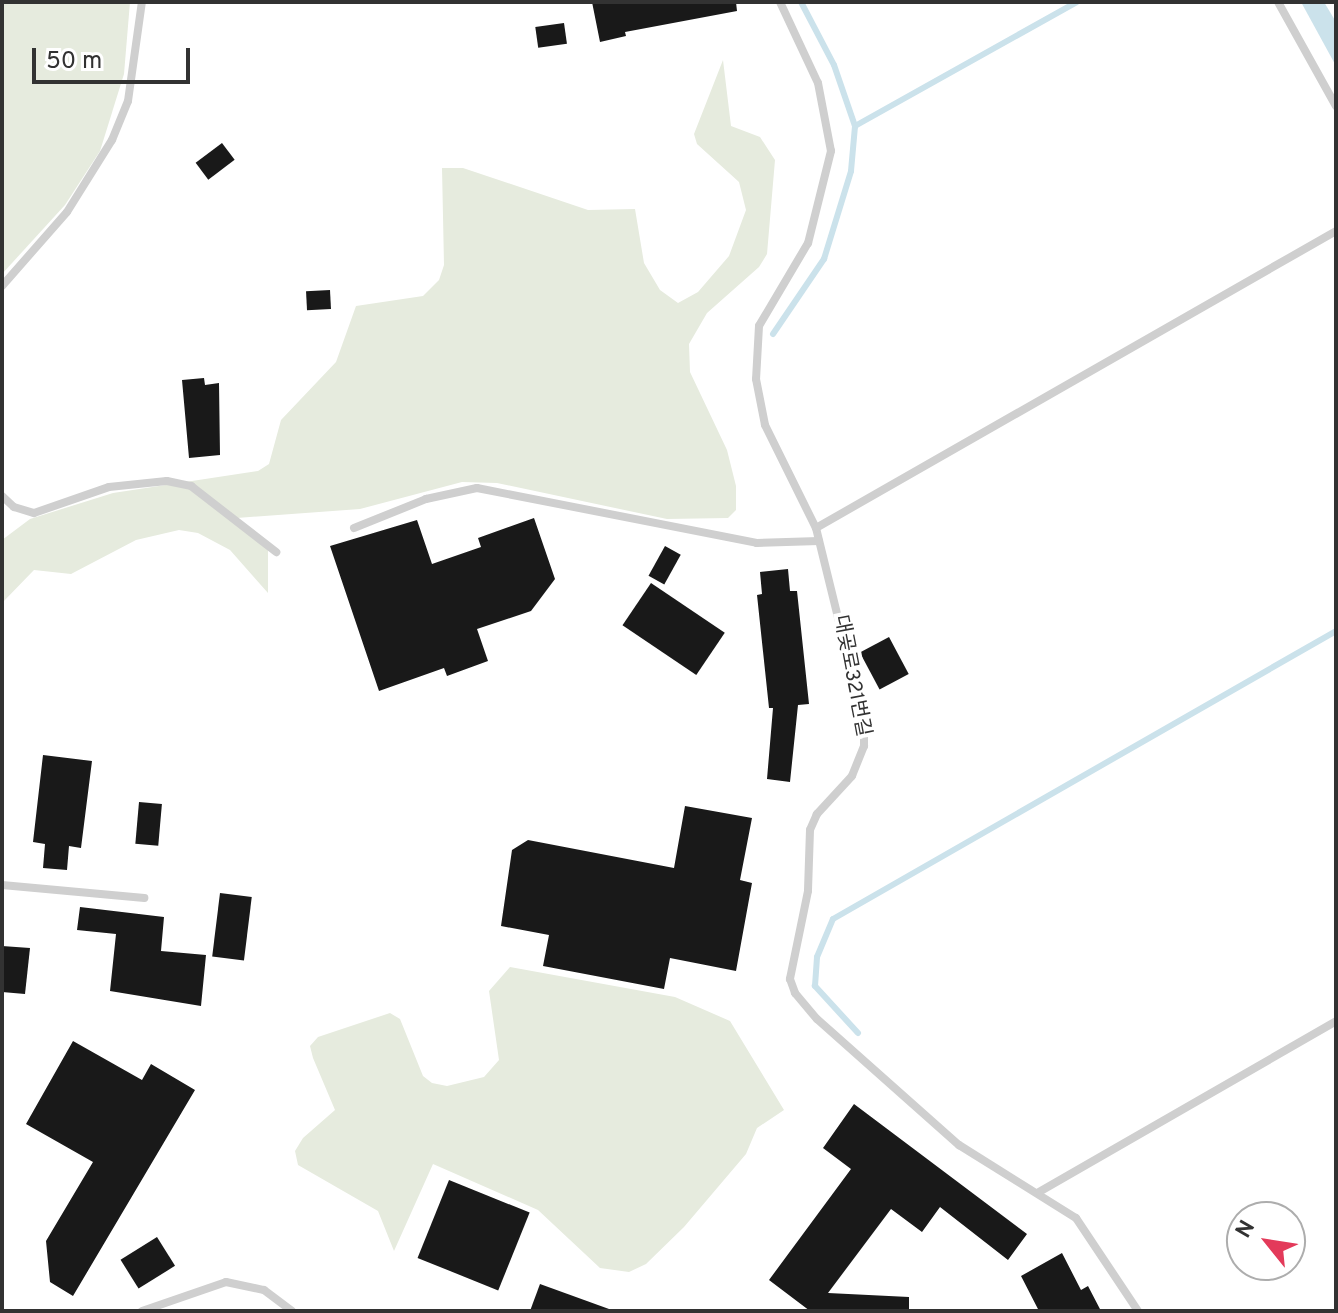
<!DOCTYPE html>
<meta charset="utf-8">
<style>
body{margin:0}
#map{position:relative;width:1338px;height:1313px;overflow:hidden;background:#fff;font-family:Overpass,"Noto Sans KR",sans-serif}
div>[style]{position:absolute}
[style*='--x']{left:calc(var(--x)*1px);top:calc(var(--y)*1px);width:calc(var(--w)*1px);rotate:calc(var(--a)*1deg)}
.green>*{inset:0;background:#e6ebde}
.water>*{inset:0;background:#cbe2eb}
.stream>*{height:6px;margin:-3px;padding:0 3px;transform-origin:3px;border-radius:3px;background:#cbe2eb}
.building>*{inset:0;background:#191919;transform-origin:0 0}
.lane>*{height:8px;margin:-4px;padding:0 4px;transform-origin:4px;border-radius:4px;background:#cfcfcf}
span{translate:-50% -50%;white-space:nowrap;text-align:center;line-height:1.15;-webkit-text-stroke:8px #fff;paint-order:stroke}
.street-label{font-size:20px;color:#323232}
.frame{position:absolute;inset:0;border:4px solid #323232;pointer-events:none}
.north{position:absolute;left:1226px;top:1201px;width:80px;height:80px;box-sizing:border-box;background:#fff;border:2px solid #adadad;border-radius:50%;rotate:300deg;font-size:22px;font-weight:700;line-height:32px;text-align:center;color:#323232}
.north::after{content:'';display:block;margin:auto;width:28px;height:36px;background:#e33a5a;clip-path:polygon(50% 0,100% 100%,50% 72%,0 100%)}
.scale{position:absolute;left:32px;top:48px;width:158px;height:36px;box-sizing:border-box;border:4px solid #323232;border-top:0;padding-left:10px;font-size:24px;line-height:28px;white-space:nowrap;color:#323232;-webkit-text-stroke:6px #fff;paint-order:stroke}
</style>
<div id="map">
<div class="green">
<i style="clip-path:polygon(2px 2px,130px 2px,124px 74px,100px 151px,65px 205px,2px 274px)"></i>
<i style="clip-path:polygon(723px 60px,731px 126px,760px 137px,775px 160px,767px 254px,759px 267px,707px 313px,689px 344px,690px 372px,727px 450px,736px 486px,736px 510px,728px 518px,667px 519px,497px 483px,462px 482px,360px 509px,237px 518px,268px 546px,268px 593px,230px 550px,198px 533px,179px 530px,136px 540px,71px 574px,34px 570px,2px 603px,2px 540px,30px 519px,113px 493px,258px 471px,269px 464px,281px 420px,336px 362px,356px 306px,423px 296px,439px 280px,444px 265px,442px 168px,463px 168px,588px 210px,635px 209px,644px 263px,660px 290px,678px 303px,698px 292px,729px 256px,746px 210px,739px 182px,697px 144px,694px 134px)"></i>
<i style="clip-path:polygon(510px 967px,675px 997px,730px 1021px,784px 1110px,757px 1128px,746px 1154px,684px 1227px,646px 1264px,629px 1272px,600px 1268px,538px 1210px,433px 1164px,394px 1251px,378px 1211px,298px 1165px,295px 1151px,303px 1138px,335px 1110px,313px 1058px,310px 1046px,318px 1037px,390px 1013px,400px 1019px,423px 1076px,432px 1083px,447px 1086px,484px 1077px,499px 1060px,489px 991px)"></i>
</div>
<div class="water">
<i style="clip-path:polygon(1301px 2px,1324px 2px,1336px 22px,1336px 66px)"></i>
</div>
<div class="stream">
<i style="--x:801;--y:2;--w:71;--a:62.4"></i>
<i style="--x:834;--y:65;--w:65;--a:71"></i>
<i style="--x:773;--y:334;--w:91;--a:-55.8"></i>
<i style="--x:824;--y:259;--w:92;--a:-72.9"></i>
<i style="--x:851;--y:171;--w:45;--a:-84.9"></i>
<i style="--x:855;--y:126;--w:254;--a:-29.2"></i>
<i style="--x:858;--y:1033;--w:64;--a:-132.5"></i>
<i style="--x:815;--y:986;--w:29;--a:-86"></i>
<i style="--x:817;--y:957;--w:41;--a:-67.2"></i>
<i style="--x:833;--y:919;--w:580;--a:-29.79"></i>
</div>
<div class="building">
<i style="clip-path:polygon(592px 2px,736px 2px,737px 11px,625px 32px,626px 36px,600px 42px)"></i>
<i style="left:564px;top:23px;width:21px;height:29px;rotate:82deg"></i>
<i style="left:222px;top:143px;width:21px;height:33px;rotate:53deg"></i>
<i style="left:330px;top:290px;width:19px;height:24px;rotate:87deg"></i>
<i style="clip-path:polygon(204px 378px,205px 385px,219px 383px,220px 455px,189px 458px,182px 380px)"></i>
<i style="clip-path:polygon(534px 518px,555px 579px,531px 611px,477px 629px,488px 661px,447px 676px,444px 668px,379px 691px,330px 546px,417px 520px,432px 564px,481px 547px,478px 538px)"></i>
<i style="left:665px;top:546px;width:18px;height:34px;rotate:29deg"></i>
<i style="clip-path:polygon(788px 569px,790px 591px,797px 591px,809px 704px,798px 705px,790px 782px,767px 779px,773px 708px,769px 708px,757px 595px,762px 594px,760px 572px)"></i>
<i style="left:651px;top:583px;width:89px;height:51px;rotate:34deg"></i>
<i style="left:889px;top:637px;width:42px;height:33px;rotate:62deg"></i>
<i style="clip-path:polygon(43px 755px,92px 761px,81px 848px,69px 846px,67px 870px,43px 868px,45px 844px,33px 842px)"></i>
<i style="left:139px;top:802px;width:23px;height:42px;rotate:5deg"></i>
<i style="clip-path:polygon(685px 806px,752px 818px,740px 880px,752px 883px,736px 971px,670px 958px,664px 989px,543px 966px,549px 935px,501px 926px,512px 850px,528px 840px,674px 868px)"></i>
<i style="left:220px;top:893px;width:32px;height:64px;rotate:7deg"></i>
<i style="clip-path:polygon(80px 907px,164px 917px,161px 951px,206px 955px,201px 1006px,110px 991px,116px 934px,77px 930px)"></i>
<i style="clip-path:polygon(2px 946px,30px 948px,25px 994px,2px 992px)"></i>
<i style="clip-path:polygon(73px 1041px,142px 1080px,151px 1064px,195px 1090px,73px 1296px,50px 1282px,46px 1241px,93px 1162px,26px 1124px)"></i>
<i style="clip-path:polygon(854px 1104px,1027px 1234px,1008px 1260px,940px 1207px,922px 1232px,891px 1209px,828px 1293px,909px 1297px,909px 1311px,810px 1311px,769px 1280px,851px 1169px,823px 1148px)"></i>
<i style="left:449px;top:1180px;width:87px;height:84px;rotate:22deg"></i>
<i style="left:157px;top:1237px;width:34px;height:43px;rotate:58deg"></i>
<i style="clip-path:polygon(1062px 1253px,1081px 1290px,1088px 1286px,1101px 1311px,1039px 1311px,1021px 1276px)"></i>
<i style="clip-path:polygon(540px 1284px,609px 1309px,609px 1311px,530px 1311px)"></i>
</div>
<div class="lane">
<i style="--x:780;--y:2;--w:89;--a:64.9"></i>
<i style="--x:818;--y:83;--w:69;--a:79.2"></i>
<i style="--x:831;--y:151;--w:95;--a:104"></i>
<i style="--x:808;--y:243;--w:96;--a:120.6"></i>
<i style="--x:759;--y:326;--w:53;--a:93.2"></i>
<i style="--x:756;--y:379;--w:47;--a:78.9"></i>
<i style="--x:765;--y:425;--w:115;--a:63.7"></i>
<i style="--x:816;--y:528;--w:202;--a:76.2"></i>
<i style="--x:864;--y:724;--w:22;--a:90"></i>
<i style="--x:864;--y:746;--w:32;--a:112"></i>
<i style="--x:852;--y:776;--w:52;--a:132.6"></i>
<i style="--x:817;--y:814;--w:17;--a:114"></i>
<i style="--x:810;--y:830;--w:61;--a:91.9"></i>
<i style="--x:808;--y:891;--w:90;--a:101.6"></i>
<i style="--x:790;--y:979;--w:15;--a:70"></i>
<i style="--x:795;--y:993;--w:34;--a:50"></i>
<i style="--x:817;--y:1019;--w:190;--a:41.6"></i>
<i style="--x:959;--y:1145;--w:138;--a:32"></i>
<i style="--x:1076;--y:1218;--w:112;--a:56.3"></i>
<i style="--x:1278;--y:2;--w:119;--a:60.9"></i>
<i style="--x:2;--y:286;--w:98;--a:-48.7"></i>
<i style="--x:67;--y:212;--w:85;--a:-58"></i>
<i style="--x:112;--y:140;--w:42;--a:-67.7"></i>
<i style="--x:128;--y:101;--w:100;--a:-82"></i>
<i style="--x:2;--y:496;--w:16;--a:43"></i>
<i style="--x:14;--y:507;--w:21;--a:17"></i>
<i style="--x:34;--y:513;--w:79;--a:-19.1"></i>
<i style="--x:109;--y:487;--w:58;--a:-5.9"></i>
<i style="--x:167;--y:481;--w:25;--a:12"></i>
<i style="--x:191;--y:486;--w:108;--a:37.8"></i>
<i style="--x:354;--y:528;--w:78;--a:-21.9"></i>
<i style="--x:426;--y:499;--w:52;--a:-12.2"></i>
<i style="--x:477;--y:488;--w:285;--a:11.1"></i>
<i style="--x:757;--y:543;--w:62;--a:-1.8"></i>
<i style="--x:816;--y:528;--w:599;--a:-29.73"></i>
<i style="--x:2;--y:885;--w:143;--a:5.2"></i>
<i style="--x:1039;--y:1192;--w:343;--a:-29.9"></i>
<i style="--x:142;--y:1311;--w:89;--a:-19"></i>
<i style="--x:226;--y:1282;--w:39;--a:12"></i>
<i style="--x:264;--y:1290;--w:35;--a:37"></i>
</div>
<div class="street-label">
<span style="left:851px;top:676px;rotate:79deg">대곶로321번길</span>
</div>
<div class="frame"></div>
<div class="north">N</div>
<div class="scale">50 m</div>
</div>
